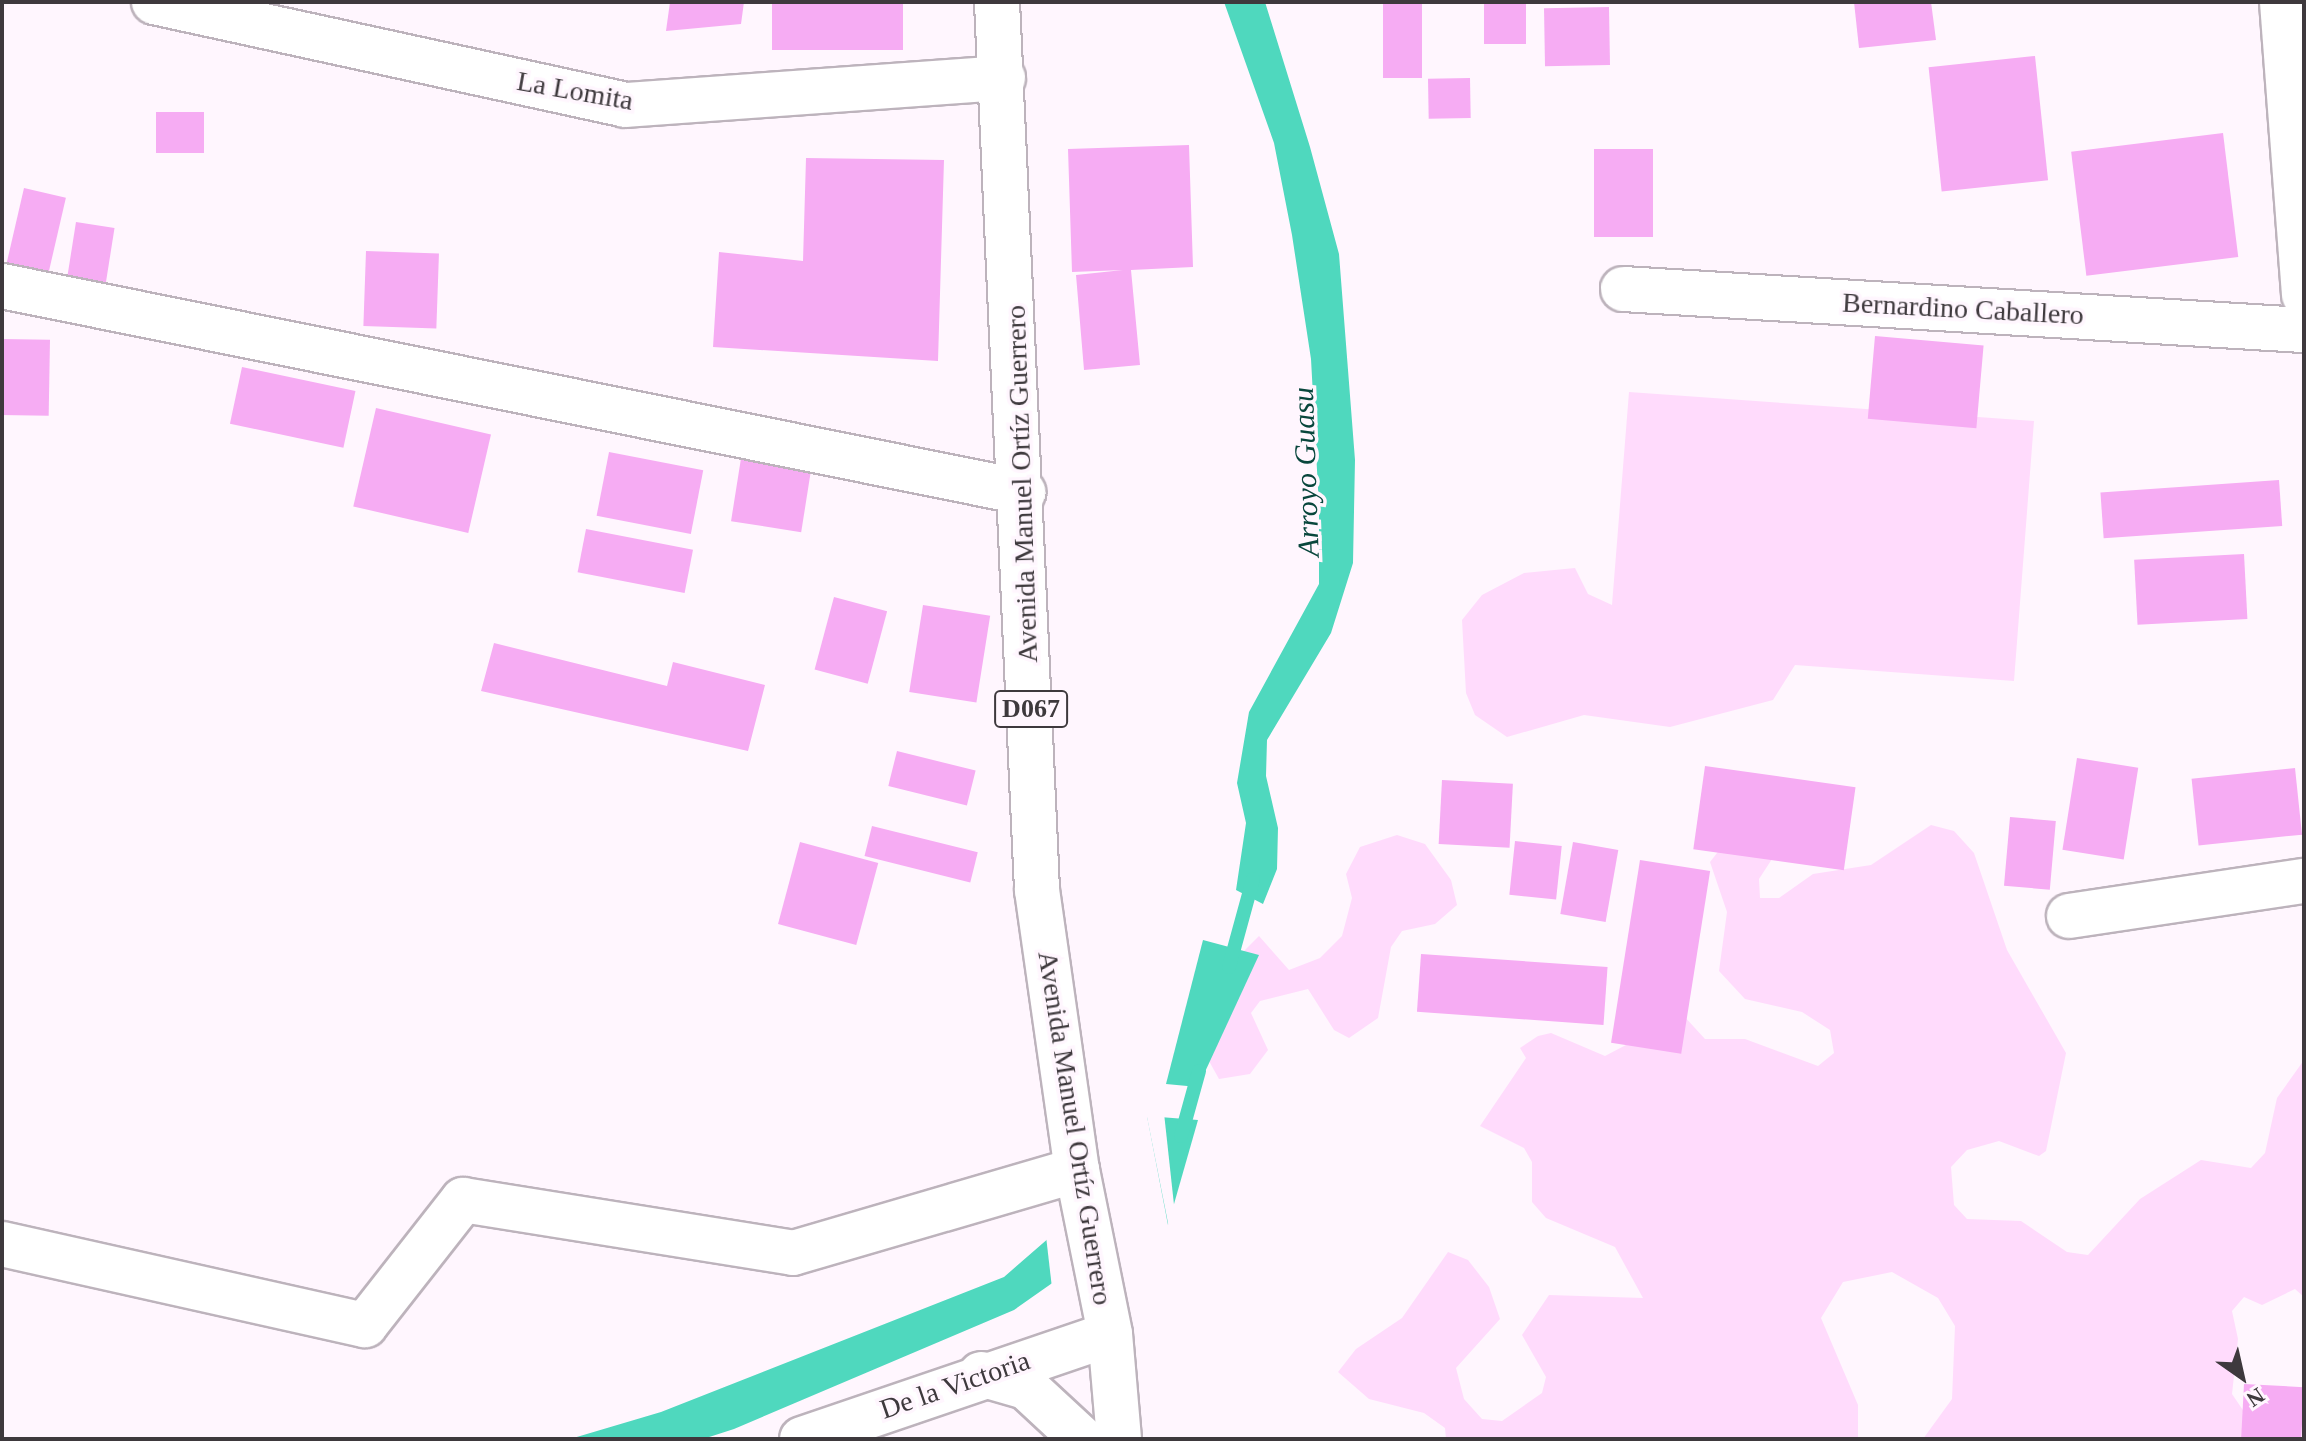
<!DOCTYPE html>
<meta charset="utf-8">
<style>
body{margin:0}
#map{position:relative;width:2306px;height:1441px;overflow:hidden;background:#fff6fe;font-family:Georgia,serif}
div>[style]{position:absolute}
[style*='--x']{left:calc(var(--x)*1px);top:calc(var(--y)*1px);width:calc(var(--w)*1px);rotate:calc(var(--a)*1deg)}
.green>*{inset:0;background:#ffdbfc}
.water>*{inset:0;background:#4fd8be}
.pier>*{inset:0;background:#fff6fe}
.stream>*{height:14px;margin:-7px;padding:0 7px;transform-origin:7px;border-radius:7px;background:#4fd8be}
.building>*{inset:0;background:#f6acf3;transform-origin:0 0}
.roads{filter:drop-shadow(2px 0 #bdb3bc) drop-shadow(-2px 0 #bdb3bc) drop-shadow(0 2px #bdb3bc) drop-shadow(0 -2px #bdb3bc)}
.minor>*{height:44px;margin:-22px;padding:0 22px;transform-origin:22px;border-radius:22px;background:#fff}
.major>*{height:44px;margin:-22px;padding:0 22px;transform-origin:22px;border-radius:22px;background:#fff}
span{translate:-50% -50%;white-space:nowrap;text-align:center;line-height:1.15;-webkit-text-stroke:7px #fff6fe;paint-order:stroke}
.shield-label span{padding:2px 6px;background:#fff6fe;border:2px solid;border-radius:6px;-webkit-text-stroke-width:0}
.shield-label{font-size:26px;color:#3e393d;font-weight:700}
.street-label{font-size:28px;color:#3e393d}
.water-label{font-size:30px;color:#08463c;font-style:italic}
.frame{position:absolute;inset:0;border:4px solid #3e393d;pointer-events:none}
.north{position:absolute;left:2202px;top:1337px;width:80px;height:80px;-webkit-text-stroke:6px #fff6fe;paint-order:stroke;rotate:146deg;font-size:22px;font-weight:700;line-height:32px;text-align:center;color:#3e393d}
.north::after{content:'';display:block;margin:auto;width:28px;height:36px;background:#3e393d;clip-path:polygon(50% 0,100% 100%,50% 72%,0 100%)}
</style>
<div id="map">
<div class="green">
<i style="clip-path:polygon(1629px 392px,2034px 421px,2014px 681px,1795px 665px,1773px 700px,1670px 727px,1584px 715px,1507px 737px,1475px 715px,1466px 693px,1462px 620px,1482px 595px,1524px 573px,1575px 568px,1588px 594px,1612px 605px)"></i>
<i style="clip-path:polygon(1742px 821px,1772px 859px,1759px 879px,1760px 898px,1779px 898px,1813px 874px,1871px 865px,1931px 825px,1954px 831px,1974px 853px,2007px 950px,2066px 1053px,2046px 1151px,2039px 1156px,1999px 1141px,1967px 1150px,1951px 1167px,1954px 1205px,1967px 1219px,2021px 1221px,2067px 1252px,2088px 1255px,2140px 1199px,2201px 1160px,2251px 1168px,2265px 1153px,2277px 1098px,2304px 1060px,2304px 1297px,2295px 1289px,2262px 1305px,2244px 1297px,2232px 1311px,2238px 1339px,2232px 1394px,2251px 1422px,2243px 1439px,1923px 1439px,1952px 1399px,1955px 1326px,1938px 1298px,1892px 1272px,1843px 1282px,1821px 1318px,1858px 1405px,1858px 1439px,1446px 1439px,1445px 1428px,1424px 1413px,1369px 1399px,1338px 1372px,1356px 1349px,1402px 1318px,1448px 1252px,1468px 1260px,1489px 1287px,1500px 1319px,1456px 1368px,1464px 1399px,1482px 1419px,1502px 1421px,1542px 1393px,1546px 1377px,1522px 1335px,1549px 1295px,1643px 1298px,1615px 1247px,1546px 1218px,1532px 1202px,1532px 1162px,1524px 1148px,1480px 1126px,1526px 1058px,1520px 1048px,1538px 1036px,1551px 1033px,1605px 1056px,1683px 1015px,1705px 1039px,1745px 1039px,1818px 1066px,1834px 1053px,1830px 1030px,1802px 1012px,1745px 999px,1719px 971px,1727px 912px,1710px 862px)"></i>
<i style="clip-path:polygon(1397px 835px,1425px 844px,1451px 880px,1457px 905px,1435px 924px,1402px 931px,1391px 947px,1378px 1018px,1349px 1038px,1334px 1030px,1308px 989px,1260px 1001px,1251px 1013px,1268px 1050px,1250px 1074px,1219px 1079px,1195px 1036px,1237px 958px,1259px 936px,1289px 970px,1320px 958px,1342px 936px,1352px 898px,1346px 874px,1360px 847px)"></i>
</div>
<div class="water">
<i style="clip-path:polygon(1224px 2px,1265px 2px,1310px 147px,1339px 254px,1355px 460px,1353px 563px,1331px 633px,1267px 740px,1266px 776px,1278px 828px,1277px 869px,1263px 904px,1236px 890px,1246px 823px,1237px 783px,1249px 712px,1319px 584px,1319px 507px,1311px 359px,1292px 235px,1274px 143px)"></i>
<i style="clip-path:polygon(1203px 940px,1259px 955px,1198px 1087px,1166px 1084px)"></i>
<i style="clip-path:polygon(1147px 1116px,1198px 1120px,1168px 1225px)"></i>
<i style="clip-path:polygon(1050px 1237px,1058px 1279px,1014px 1310px,734px 1429px,703px 1439px,570px 1439px,661px 1412px,1004px 1277px)"></i>
</div>
<div class="pier">
<i style="clip-path:polygon(1146px 1112px,1164px 1113px,1175px 1214px,1169px 1228px)"></i>
<i style="clip-path:polygon(1050px 1233px,1062px 1279px,1052px 1288px,1046px 1236px)"></i>
</div>
<div class="stream">
<i style="--x:1229;--y:967;--w:91;--a:-74.7"></i>
<i style="--x:1181;--y:1136;--w:67;--a:-74.5"></i>
</div>
<div class="building">
<i style="clip-path:polygon(670px 2px,744px 2px,741px 24px,666px 31px)"></i>
<i style="left:772px;top:2px;width:131px;height:48px"></i>
<i style="left:1383px;top:2px;width:39px;height:76px"></i>
<i style="left:1484px;top:2px;width:42px;height:42px"></i>
<i style="clip-path:polygon(1854px 2px,1931px 2px,1936px 40px,1859px 48px)"></i>
<i style="left:1609px;top:7px;width:58px;height:65px;rotate:89deg"></i>
<i style="left:2035px;top:56px;width:125px;height:107px;rotate:84deg"></i>
<i style="left:1470px;top:78px;width:40px;height:42px;rotate:89deg"></i>
<i style="left:204px;top:112px;width:41px;height:48px;rotate:90deg"></i>
<i style="left:2223px;top:133px;width:125px;height:153px;rotate:83deg"></i>
<i style="clip-path:polygon(1189px 145px,1193px 267px,1131px 270px,1140px 365px,1084px 370px,1076px 275px,1123px 270px,1072px 272px,1068px 149px)"></i>
<i style="left:1594px;top:149px;width:59px;height:88px"></i>
<i style="clip-path:polygon(806px 158px,944px 160px,938px 361px,713px 347px,719px 252px,803px 261px)"></i>
<i style="left:24px;top:188px;width:43px;height:84px;rotate:13deg"></i>
<i style="left:76px;top:222px;width:39px;height:66px;rotate:9deg"></i>
<i style="left:366px;top:251px;width:73px;height:75px;rotate:2deg"></i>
<i style="left:1875px;top:336px;width:109px;height:83px;rotate:5deg"></i>
<i style="left:2px;top:339px;width:48px;height:76px;rotate:1deg"></i>
<i style="left:242px;top:367px;width:116px;height:58px;rotate:12deg"></i>
<i style="left:376px;top:408px;width:118px;height:101px;rotate:13deg"></i>
<i style="left:609px;top:452px;width:96px;height:65px;rotate:11deg"></i>
<i style="left:742px;top:452px;width:71px;height:70px;rotate:9deg"></i>
<i style="left:2279px;top:480px;width:46px;height:179px;rotate:86deg"></i>
<i style="left:586px;top:529px;width:109px;height:44px;rotate:11deg"></i>
<i style="left:2244px;top:554px;width:65px;height:110px;rotate:87deg"></i>
<i style="left:834px;top:597px;width:55px;height:75px;rotate:15deg"></i>
<i style="left:923px;top:605px;width:68px;height:88px;rotate:9deg"></i>
<i style="clip-path:polygon(494px 643px,667px 686px,673px 662px,765px 685px,748px 751px,481px 691px)"></i>
<i style="left:897px;top:751px;width:81px;height:36px;rotate:14deg"></i>
<i style="left:2077px;top:758px;width:62px;height:93px;rotate:9deg"></i>
<i style="left:1705px;top:766px;width:152px;height:84px;rotate:8deg"></i>
<i style="left:2295px;top:768px;width:67px;height:104px;rotate:84deg"></i>
<i style="left:1442px;top:780px;width:71px;height:64px;rotate:3deg"></i>
<i style="left:2010px;top:817px;width:46px;height:69px;rotate:5deg"></i>
<i style="left:872px;top:826px;width:109px;height:31px;rotate:14deg"></i>
<i style="left:1515px;top:841px;width:47px;height:54px;rotate:6deg"></i>
<i style="left:800px;top:842px;width:81px;height:85px;rotate:15deg"></i>
<i style="left:1573px;top:842px;width:46px;height:73px;rotate:10deg"></i>
<i style="left:1640px;top:860px;width:71px;height:185px;rotate:9deg"></i>
<i style="left:1421px;top:954px;width:187px;height:58px;rotate:4deg"></i>
<i style="left:2244px;top:1384px;width:60px;height:55px;rotate:3deg"></i>
</div>
<div class="roads">
<div class="minor">
<i style="--x:154;--y:2;--w:482;--a:12.3"></i>
<i style="--x:625;--y:105;--w:379;--a:-4.1"></i>
<i style="--x:2282;--y:2;--w:294;--a:85.7"></i>
<i style="--x:2;--y:286;--w:1042;--a:11.41"></i>
<i style="--x:1623;--y:289;--w:682;--a:3.45"></i>
<i style="--x:2069;--y:916;--w:238;--a:-8.5"></i>
<i style="--x:2;--y:1244;--w:372;--a:12.6"></i>
<i style="--x:365;--y:1325;--w:159;--a:-51.9"></i>
<i style="--x:463;--y:1200;--w:334;--a:9.1"></i>
<i style="--x:793;--y:1253;--w:296;--a:-16.3"></i>
</div>
<div class="major">
<i style="--x:997;--y:2;--w:889;--a:87.42"></i>
<i style="--x:1037;--y:890;--w:283;--a:81.9"></i>
<i style="--x:1077;--y:1170;--w:167;--a:78.6"></i>
<i style="--x:1110;--y:1334;--w:105;--a:85.1"></i>
<i style="--x:981;--y:1374;--w:47;--a:16.1"></i>
<i style="--x:1026;--y:1387;--w:76;--a:42.9"></i>
<i style="--x:802;--y:1439;--w:325;--a:-18.8"></i>
</div>
</div>
<div class="shield-label">
<span style="left:1031px;top:709px">D067</span>
</div>
<div class="street-label">
<span style="left:575px;top:91px;rotate:10deg">La Lomita</span>
<span style="left:1963px;top:309px;rotate:3deg">Bernardino Caballero</span>
<span style="left:1022px;top:484px;rotate:-92deg">Avenida Manuel Ortíz Guerrero</span>
<span style="left:1075px;top:1128px;rotate:81deg">Avenida Manuel Ortíz Guerrero</span>
<span style="left:955px;top:1385px;rotate:-19deg">De la Victoria</span>
</div>
<div class="water-label">
<span style="left:1306px;top:472px;rotate:-92deg">Arroyo Guasu</span>
</div>
<div class="frame"></div>
<div class="north">N</div>
</div>
